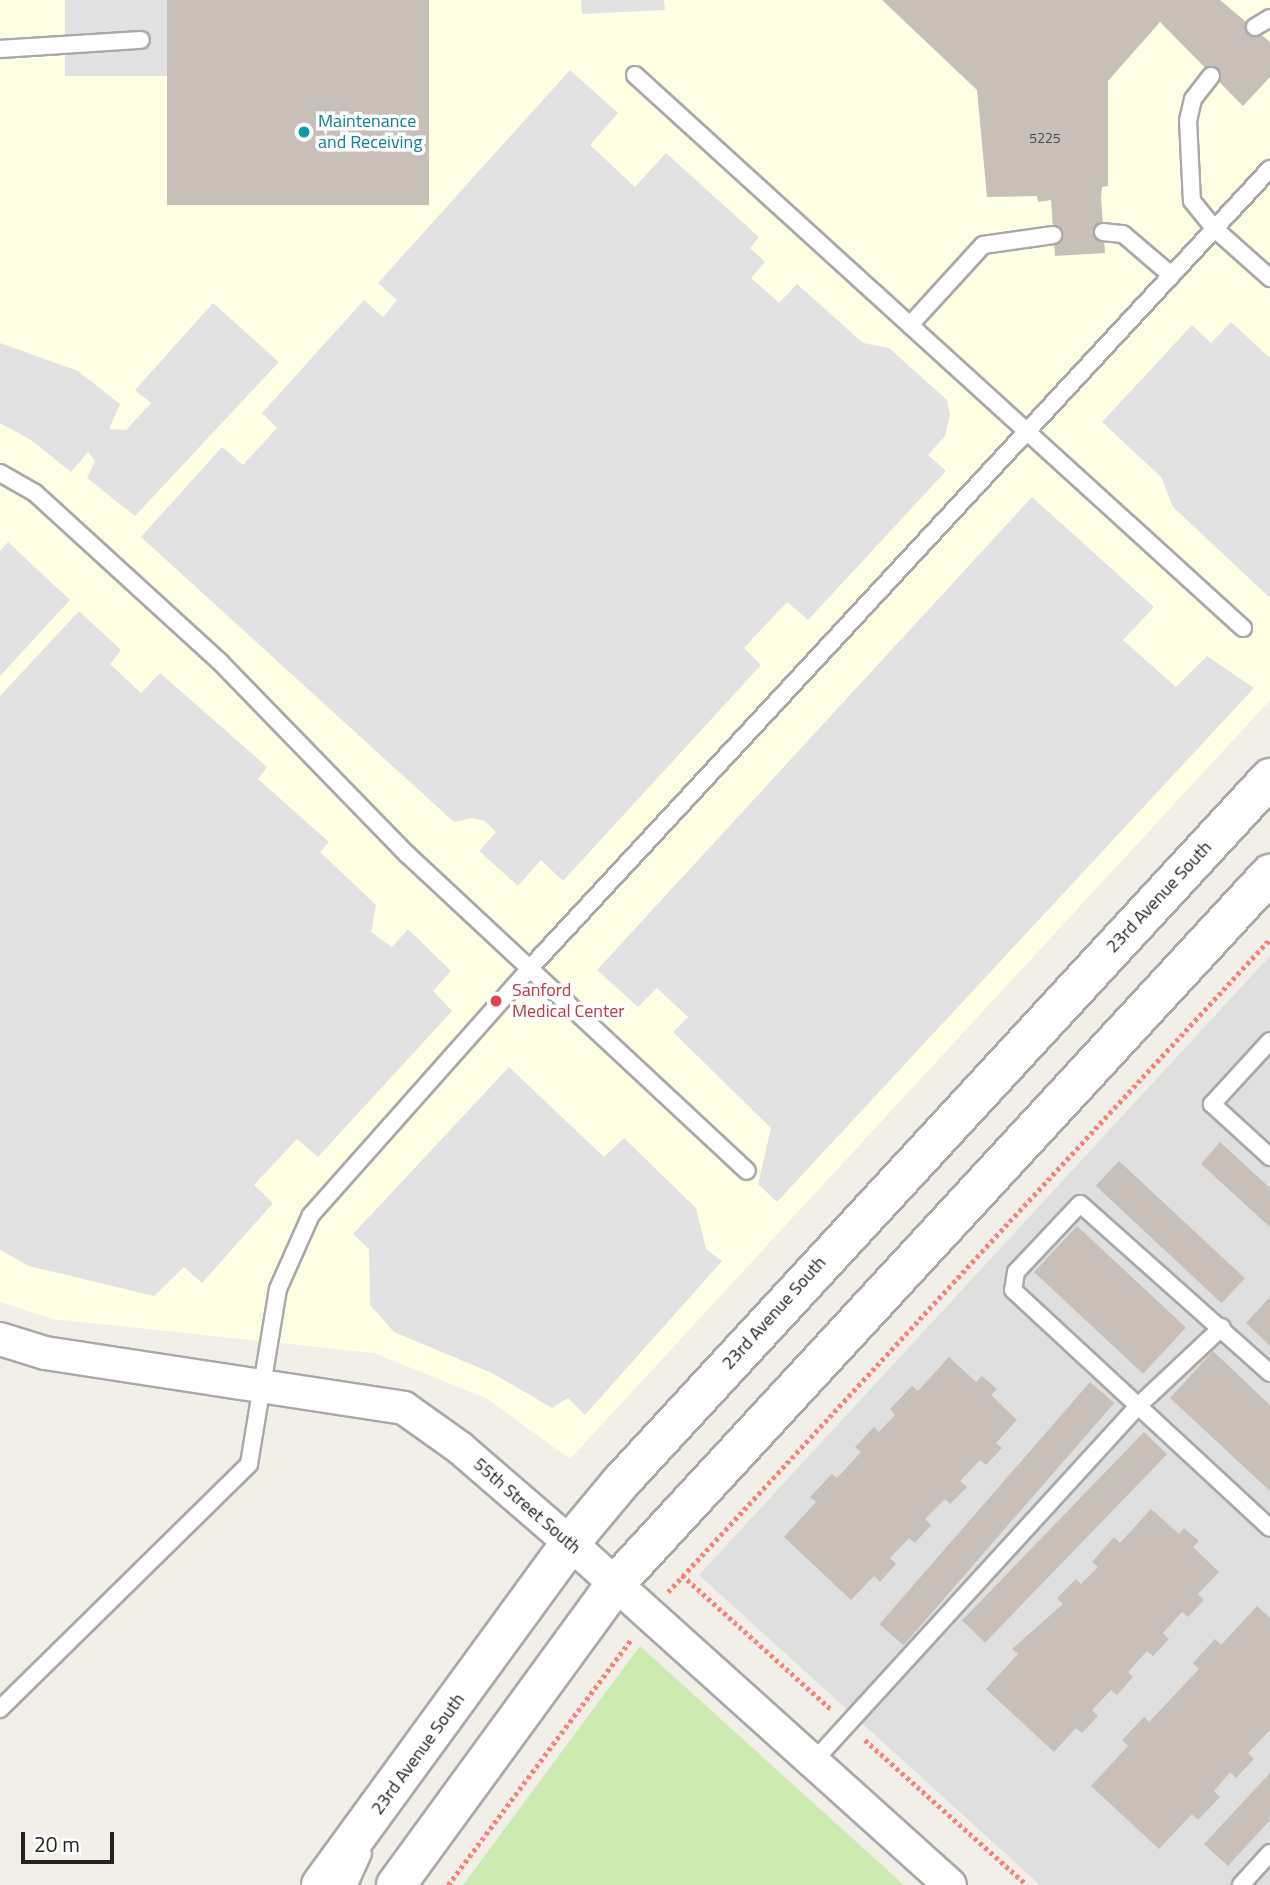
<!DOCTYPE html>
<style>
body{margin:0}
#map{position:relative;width:1270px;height:1885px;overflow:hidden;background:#f2efe9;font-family:"Titillium Web",sans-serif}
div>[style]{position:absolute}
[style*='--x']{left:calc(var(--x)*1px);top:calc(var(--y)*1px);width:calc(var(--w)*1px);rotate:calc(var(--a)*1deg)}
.residential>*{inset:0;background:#e0dfdf}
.education>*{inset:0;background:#ffffe5}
.grass>*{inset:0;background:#cdebb0}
.parking>*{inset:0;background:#e2e2e2;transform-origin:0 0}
.building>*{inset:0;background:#c7bfb8;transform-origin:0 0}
.path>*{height:4.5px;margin-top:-2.25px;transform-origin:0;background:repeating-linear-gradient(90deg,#fa8072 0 3.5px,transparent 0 7px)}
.roads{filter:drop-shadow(2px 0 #a9a9a9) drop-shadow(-2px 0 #a9a9a9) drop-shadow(0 2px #a9a9a9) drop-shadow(0 -2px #a9a9a9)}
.service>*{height:16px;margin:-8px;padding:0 8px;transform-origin:8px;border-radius:8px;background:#fff}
.minor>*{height:32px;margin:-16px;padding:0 16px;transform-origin:16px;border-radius:16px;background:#fff}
.tertiary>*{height:38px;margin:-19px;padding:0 19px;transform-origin:19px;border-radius:19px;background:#fff}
.dots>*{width:19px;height:19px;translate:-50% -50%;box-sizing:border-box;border:4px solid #fff;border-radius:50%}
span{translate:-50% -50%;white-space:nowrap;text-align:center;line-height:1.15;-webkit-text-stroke:7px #fff;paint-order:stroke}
.number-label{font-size:14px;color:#4b4948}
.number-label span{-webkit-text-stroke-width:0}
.culture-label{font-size:18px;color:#0d838f}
.left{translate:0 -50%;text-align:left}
.street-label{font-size:18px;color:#222}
.health-label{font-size:18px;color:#be3a42}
.scale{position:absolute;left:21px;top:1832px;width:93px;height:32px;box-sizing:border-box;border:4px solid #222;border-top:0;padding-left:9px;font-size:21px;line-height:24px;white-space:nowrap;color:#222;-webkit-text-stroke:5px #fff;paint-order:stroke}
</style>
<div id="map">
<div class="residential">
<i style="clip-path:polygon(1270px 956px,1270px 1885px,1040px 1885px,699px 1575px)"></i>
</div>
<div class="education">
<i style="clip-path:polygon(0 0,1270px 0,1270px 700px,570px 1459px,486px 1398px,374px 1353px,53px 1319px,0 1302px)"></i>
</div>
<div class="grass">
<i style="clip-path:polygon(640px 1646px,904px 1885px,463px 1885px)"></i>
</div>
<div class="parking">
<i style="left:65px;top:0;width:102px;height:76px"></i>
<i style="clip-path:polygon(581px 0,664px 0,665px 10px,582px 14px)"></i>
<i style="clip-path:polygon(570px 70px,618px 113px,590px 145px,635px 187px,666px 153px,759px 237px,750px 248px,765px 262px,751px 278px,779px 303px,797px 284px,863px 343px,889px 348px,947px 400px,950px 415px,945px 436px,928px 455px,946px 471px,808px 620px,787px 602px,744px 648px,761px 665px,563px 881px,541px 860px,518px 886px,479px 851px,496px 832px,485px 821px,472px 818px,454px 822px,141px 537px,222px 447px,243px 465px,277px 428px,262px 413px,364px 300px,383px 317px,397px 300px,378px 283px)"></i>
<i style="clip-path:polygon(213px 303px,279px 362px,135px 516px,87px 478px,95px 461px,88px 452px,71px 472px,31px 440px,0 423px,0 343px,78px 371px,120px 404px,109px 429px,126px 430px,151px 403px,135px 390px)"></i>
<i style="clip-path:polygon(1231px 322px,1270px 358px,1270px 598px,1173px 507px,1161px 477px,1102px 422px,1192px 325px,1211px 343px)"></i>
<i style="clip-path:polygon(1032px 497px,1154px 607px,1123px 640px,1176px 687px,1207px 656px,1254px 688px,777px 1202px,758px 1184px,771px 1128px,673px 1032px,688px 1017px,657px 988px,638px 1007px,597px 970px)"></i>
<i style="clip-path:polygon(8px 542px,70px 600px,0 676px,0 551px)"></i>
<i style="clip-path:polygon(79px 611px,121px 650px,110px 664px,141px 693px,160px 673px,267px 767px,258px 779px,329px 842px,320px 852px,376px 905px,371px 932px,392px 947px,408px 929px,451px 971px,433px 991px,452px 1011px,318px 1157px,297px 1139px,254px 1185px,273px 1203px,202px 1283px,184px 1267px,154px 1296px,29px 1266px,0 1250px,0 696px)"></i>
<i style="clip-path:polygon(509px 1067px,604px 1157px,624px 1138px,696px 1208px,706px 1249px,722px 1261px,585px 1415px,568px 1398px,552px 1408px,492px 1373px,394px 1332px,370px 1305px,369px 1249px,353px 1234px)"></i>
</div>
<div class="building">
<i style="left:167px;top:0;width:262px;height:205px"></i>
<i style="clip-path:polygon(882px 0,1220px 0,1270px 42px,1270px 77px,1243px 106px,1160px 22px,1108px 81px,1108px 186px,1102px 187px,1101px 197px,1105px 253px,1055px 256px,1051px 200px,1038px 202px,1037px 196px,987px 197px,977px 90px)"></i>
<i style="clip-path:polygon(1220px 1142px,1270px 1188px,1270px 1227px,1201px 1164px)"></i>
<i style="left:1119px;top:1161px;width:172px;height:34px;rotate:43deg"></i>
<i style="left:1077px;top:1226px;width:149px;height:63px;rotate:43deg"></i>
<i style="clip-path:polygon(1269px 1298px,1270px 1299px,1270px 1346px,1246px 1323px)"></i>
<i style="clip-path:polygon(1213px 1351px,1270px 1405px,1270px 1491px,1170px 1398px)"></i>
<i style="clip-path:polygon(949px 1357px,976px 1382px,982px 1376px,997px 1389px,991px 1395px,1017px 1420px,996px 1443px,1002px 1448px,986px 1465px,980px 1460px,960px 1481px,967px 1487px,950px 1504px,945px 1499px,925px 1519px,931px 1525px,915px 1543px,909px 1538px,890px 1558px,896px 1564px,880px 1582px,874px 1576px,851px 1600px,784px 1537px,816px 1502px,810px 1497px,832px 1474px,837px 1478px,861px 1452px,855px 1447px,874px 1427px,879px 1432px,895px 1415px,890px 1409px,912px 1386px,918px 1391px)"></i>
<i style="left:1090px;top:1382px;width:32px;height:321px;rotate:41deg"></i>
<i style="left:1144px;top:1432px;width:32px;height:262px;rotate:44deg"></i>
<i style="clip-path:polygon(1151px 1509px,1179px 1534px,1184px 1528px,1199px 1541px,1193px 1547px,1219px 1572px,1198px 1594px,1204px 1600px,1188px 1617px,1182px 1612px,1163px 1633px,1169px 1639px,1153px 1656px,1147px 1651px,1128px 1672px,1133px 1677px,1117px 1695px,1111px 1690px,1092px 1710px,1098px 1716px,1082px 1733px,1076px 1728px,1054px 1752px,986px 1689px,1018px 1654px,1012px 1649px,1063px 1604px,1057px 1598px,1076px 1579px,1081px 1584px,1098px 1567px,1092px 1562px,1114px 1537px,1120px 1543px)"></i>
<i style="clip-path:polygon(1257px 1606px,1270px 1618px,1270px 1730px,1248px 1753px,1254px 1759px,1236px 1778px,1230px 1772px,1214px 1791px,1220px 1797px,1198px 1820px,1192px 1814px,1159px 1849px,1091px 1786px,1128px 1746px,1122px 1740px,1144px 1717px,1149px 1722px,1199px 1669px,1193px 1663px,1215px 1639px,1221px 1645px)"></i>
<i style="clip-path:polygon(1270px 1773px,1270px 1820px,1228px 1866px,1204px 1844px)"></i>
</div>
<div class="path">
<i style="--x:682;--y:1575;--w:202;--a:42"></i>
<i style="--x:668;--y:1592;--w:888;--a:-47.33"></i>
<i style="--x:865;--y:1740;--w:217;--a:41.8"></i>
<i style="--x:448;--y:1885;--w:308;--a:-53.3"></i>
</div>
<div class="roads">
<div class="service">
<i style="--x:1255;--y:27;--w:17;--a:-31"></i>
<i style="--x:0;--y:49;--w:141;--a:-3.7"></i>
<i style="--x:635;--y:75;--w:822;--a:42.29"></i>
<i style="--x:1211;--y:76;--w:29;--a:128"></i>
<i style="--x:1193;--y:99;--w:22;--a:103"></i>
<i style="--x:1188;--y:120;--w:81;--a:87.2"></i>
<i style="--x:1192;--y:201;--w:36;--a:51"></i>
<i style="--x:1215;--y:229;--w:74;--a:41.7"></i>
<i style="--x:1103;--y:232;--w:20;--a:6"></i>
<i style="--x:1123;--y:234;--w:63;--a:40.5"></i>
<i style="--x:910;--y:325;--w:108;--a:-47.6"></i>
<i style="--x:983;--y:245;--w:71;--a:-8.1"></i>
<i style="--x:0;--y:473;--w:40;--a:29.7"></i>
<i style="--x:35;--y:493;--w:251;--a:42.4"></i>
<i style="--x:220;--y:662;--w:269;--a:45.8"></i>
<i style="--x:408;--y:855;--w:463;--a:43"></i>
<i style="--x:1270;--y:1041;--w:86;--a:132.6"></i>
<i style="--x:1212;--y:1104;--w:79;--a:42.4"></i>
<i style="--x:1270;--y:1373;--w:254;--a:-138.3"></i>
<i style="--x:1080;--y:1204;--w:93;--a:133.3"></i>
<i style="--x:1016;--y:1272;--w:18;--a:99"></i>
<i style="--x:1013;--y:1290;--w:350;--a:42.8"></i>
<i style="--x:0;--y:1709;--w:349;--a:-44.5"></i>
<i style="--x:249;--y:1464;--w:177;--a:-80.6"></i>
<i style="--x:278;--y:1289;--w:81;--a:-66"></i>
<i style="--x:311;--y:1215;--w:330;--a:-48.4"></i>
<i style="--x:530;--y:968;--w:1089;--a:-47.2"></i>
<i style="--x:813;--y:1762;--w:482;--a:-47.6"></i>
<i style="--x:1138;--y:1406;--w:115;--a:-43.2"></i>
<i style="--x:349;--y:1885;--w:34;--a:-66"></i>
<i style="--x:1241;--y:1885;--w:43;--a:-47.8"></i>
</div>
<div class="minor">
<i style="--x:0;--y:1339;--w:47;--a:17.3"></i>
<i style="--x:45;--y:1353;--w:363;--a:8.7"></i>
<i style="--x:404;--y:1408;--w:69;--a:35.5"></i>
<i style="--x:460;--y:1448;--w:145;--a:40.8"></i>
<i style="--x:570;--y:1543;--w:511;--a:41.99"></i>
</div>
<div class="tertiary">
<i style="--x:321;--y:1885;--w:423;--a:-53.9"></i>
<i style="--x:570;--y:1543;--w:78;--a:-50.2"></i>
<i style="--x:620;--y:1483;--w:959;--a:-47.32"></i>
<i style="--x:396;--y:1885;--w:374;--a:-53.9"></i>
<i style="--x:616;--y:1583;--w:965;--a:-47.31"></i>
</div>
</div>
<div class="dots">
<i style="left:304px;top:132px;background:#0f9aa8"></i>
<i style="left:496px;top:1001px;background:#e0444e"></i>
</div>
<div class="number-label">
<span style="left:1045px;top:138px">5225</span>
</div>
<div class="culture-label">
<span class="left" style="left:318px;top:132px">Maintenance<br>and Receiving</span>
</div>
<div class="street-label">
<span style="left:1159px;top:897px;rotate:-47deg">23rd Avenue South</span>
<span style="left:774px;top:1313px;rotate:-48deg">23rd Avenue South</span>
<span style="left:527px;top:1506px;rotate:41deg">55th Street South</span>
<span style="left:418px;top:1754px;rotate:-54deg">23rd Avenue South</span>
</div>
<div class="health-label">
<span class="left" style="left:512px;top:1001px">Sanford<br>Medical Center</span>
</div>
<div class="scale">20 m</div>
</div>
